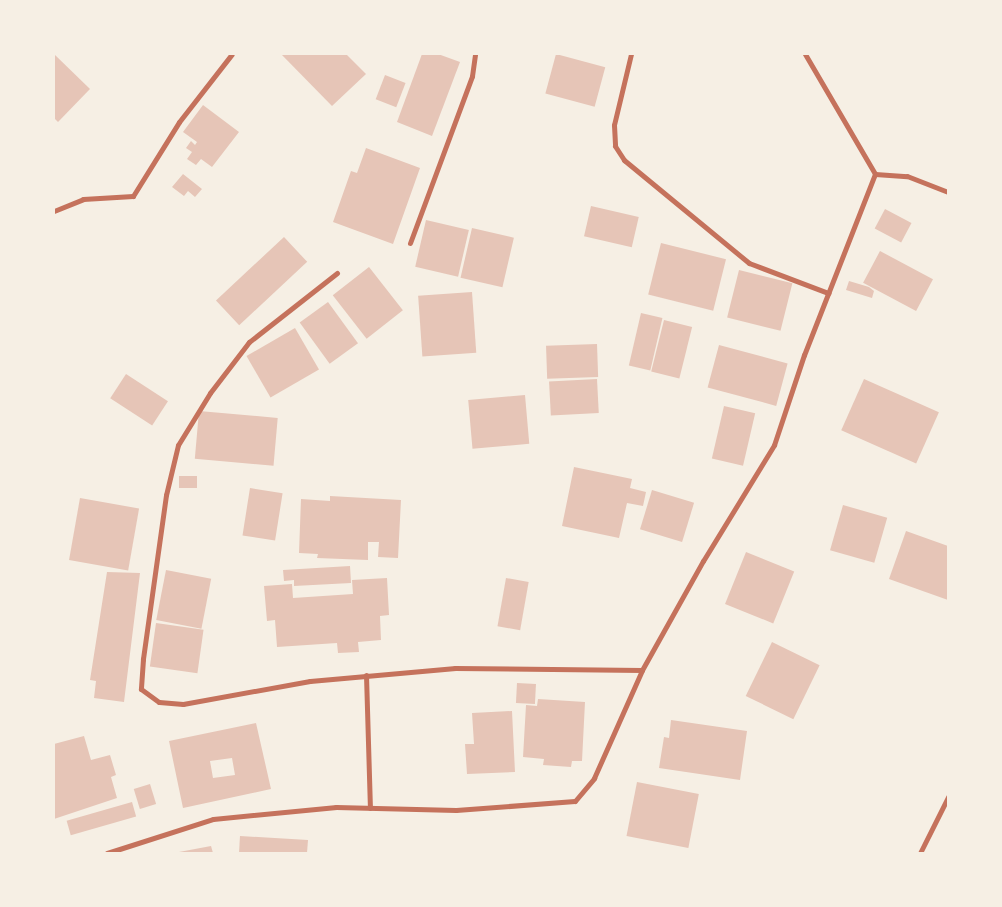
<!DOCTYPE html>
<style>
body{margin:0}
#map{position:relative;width:1002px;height:907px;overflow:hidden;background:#f6efe4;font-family:Signika,sans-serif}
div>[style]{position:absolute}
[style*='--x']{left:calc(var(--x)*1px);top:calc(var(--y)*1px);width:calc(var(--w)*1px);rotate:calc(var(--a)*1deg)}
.building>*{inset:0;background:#e6c5b7;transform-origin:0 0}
.minor>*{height:5px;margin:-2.5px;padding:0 2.5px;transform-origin:2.5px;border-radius:2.5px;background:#c5725c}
span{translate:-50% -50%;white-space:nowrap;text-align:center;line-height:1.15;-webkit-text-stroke:4.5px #f6efe4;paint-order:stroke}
.frame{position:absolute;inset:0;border:55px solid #f6efe4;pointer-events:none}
</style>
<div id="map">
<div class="building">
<i style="clip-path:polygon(54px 54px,90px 89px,58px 122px,54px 118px)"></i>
<i style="clip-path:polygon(281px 54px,346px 54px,366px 74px,332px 106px)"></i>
<i style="clip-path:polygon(422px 54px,438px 54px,460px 62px,432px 136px,397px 122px)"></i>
<i style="left:556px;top:54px;width:51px;height:41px;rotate:15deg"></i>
<i style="left:385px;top:75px;width:22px;height:26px;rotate:21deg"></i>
<i style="clip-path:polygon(203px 105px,239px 132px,212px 167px,201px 159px,196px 165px,187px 159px,192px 152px,186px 148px,191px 141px,195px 145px,197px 142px,183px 132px)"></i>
<i style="clip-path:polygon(366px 148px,420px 168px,393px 244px,333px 222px,351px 171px,357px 173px)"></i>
<i style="clip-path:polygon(183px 174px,202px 189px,195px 197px,188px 191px,184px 196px,172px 187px)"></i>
<i style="left:591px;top:206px;width:49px;height:31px;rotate:13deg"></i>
<i style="left:885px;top:209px;width:30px;height:22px;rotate:28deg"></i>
<i style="left:426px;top:220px;width:44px;height:48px;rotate:13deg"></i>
<i style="left:472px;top:228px;width:43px;height:51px;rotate:13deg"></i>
<i style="left:284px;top:237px;width:34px;height:93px;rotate:47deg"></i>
<i style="left:661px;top:243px;width:67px;height:53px;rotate:14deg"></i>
<i style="left:880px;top:251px;width:60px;height:36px;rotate:28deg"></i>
<i style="left:369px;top:267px;width:55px;height:46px;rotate:52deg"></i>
<i style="left:739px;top:270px;width:55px;height:49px;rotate:14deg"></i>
<i style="clip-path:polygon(849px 281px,869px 287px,874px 291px,872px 298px,846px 290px)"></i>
<i style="left:472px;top:292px;width:61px;height:54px;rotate:86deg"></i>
<i style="left:328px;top:302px;width:51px;height:35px;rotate:54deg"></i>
<i style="left:641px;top:313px;width:22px;height:54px;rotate:13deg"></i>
<i style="left:664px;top:320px;width:29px;height:53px;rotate:14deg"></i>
<i style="left:295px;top:328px;width:48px;height:56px;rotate:60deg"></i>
<i style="left:597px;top:344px;width:33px;height:51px;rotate:88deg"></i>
<i style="left:719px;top:345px;width:71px;height:44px;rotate:15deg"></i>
<i style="left:126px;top:374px;width:50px;height:29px;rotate:33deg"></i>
<i style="left:597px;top:379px;width:34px;height:48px;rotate:87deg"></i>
<i style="left:864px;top:379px;width:82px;height:56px;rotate:24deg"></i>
<i style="left:525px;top:395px;width:49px;height:57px;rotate:85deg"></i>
<i style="left:724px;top:406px;width:32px;height:54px;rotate:13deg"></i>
<i style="left:199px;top:411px;width:79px;height:48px;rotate:5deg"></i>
<i style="clip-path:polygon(574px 467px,632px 479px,630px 488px,646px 492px,643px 506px,627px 503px,619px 538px,562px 526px)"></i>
<i style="left:179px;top:476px;width:18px;height:12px"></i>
<i style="left:250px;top:488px;width:33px;height:48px;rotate:9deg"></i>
<i style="left:652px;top:490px;width:44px;height:41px;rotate:17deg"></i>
<i style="clip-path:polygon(330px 496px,401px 500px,398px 558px,378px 557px,379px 542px,368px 542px,368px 560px,317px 558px,318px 554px,299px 553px,301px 499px,330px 501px)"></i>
<i style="left:80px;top:498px;width:60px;height:63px;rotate:10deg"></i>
<i style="left:843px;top:505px;width:46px;height:47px;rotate:16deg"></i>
<i style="clip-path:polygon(906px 531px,948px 546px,948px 600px,889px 579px)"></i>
<i style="left:746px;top:552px;width:52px;height:56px;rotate:22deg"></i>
<i style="clip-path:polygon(350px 566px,351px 583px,294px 586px,294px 580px,284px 581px,283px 570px)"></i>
<i style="left:166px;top:570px;width:46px;height:51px;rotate:11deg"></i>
<i style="clip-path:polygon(107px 572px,140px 573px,124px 702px,94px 698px,96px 681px,90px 680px)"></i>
<i style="clip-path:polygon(387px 578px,389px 615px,380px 616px,381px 640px,358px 642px,359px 652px,338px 653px,337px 643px,277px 647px,275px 620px,267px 621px,264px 586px,292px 584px,293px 598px,353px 594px,352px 580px)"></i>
<i style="left:506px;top:578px;width:23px;height:49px;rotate:10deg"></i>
<i style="left:156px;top:623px;width:48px;height:44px;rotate:8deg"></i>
<i style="left:772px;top:642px;width:53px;height:60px;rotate:26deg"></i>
<i style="left:517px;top:683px;width:19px;height:20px;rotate:3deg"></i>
<i style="clip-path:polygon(538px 699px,585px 702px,582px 761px,572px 761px,571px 767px,543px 765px,544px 759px,523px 757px,526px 705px,537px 706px)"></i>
<i style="clip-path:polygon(512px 711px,515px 772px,467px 774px,465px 744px,474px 744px,472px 713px)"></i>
<i style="clip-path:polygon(671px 720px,747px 731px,740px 780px,659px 768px,664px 737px,669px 738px)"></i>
<i style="clip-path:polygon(evenodd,256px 723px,271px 789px,183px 808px,169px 741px,256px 723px,232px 758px,235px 775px,213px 778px,210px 761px,232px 758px)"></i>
<i style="clip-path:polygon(84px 736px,91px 760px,110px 755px,116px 775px,111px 777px,117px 798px,54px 819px,54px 744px)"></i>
<i style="left:637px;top:782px;width:63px;height:55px;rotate:11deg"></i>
<i style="left:150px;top:784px;width:21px;height:17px;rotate:73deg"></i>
<i style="left:132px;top:802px;width:15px;height:68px;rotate:74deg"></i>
<i style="clip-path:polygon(240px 836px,308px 840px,307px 853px,239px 853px)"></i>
<i style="clip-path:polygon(211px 846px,213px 853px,179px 853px,179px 852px)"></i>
</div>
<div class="minor">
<i style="--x:631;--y:54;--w:73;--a:103.5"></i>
<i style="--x:614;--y:125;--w:21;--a:87"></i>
<i style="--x:615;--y:146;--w:17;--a:57"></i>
<i style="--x:624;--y:160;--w:162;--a:39.5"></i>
<i style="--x:749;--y:263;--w:85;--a:20.8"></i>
<i style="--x:805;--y:54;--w:139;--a:59.7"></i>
<i style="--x:875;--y:174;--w:32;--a:4"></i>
<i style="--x:907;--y:176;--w:44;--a:21.3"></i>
<i style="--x:54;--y:211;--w:31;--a:-22"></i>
<i style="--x:83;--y:199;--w:50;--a:-3.4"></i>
<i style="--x:133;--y:196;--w:87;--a:-58.1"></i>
<i style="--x:179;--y:122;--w:86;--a:-52.1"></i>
<i style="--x:410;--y:243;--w:178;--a:-69.6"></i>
<i style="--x:472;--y:76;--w:22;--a:-82"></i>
<i style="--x:337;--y:273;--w:112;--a:141.9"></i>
<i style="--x:249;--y:342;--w:64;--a:127.4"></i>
<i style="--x:210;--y:393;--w:61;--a:121.6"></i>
<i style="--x:178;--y:445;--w:51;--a:103.5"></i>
<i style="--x:166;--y:495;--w:166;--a:98"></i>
<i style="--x:143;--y:659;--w:30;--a:94"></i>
<i style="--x:141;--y:689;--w:22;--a:36"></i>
<i style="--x:159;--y:702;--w:24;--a:5"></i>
<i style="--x:183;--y:704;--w:129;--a:-10.3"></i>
<i style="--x:310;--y:681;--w:146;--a:-5.1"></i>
<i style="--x:455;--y:668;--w:187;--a:0.6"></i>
<i style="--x:642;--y:670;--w:125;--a:-60.8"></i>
<i style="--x:703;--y:561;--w:136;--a:-58.5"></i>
<i style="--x:774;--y:445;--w:95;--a:-71.6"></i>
<i style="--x:804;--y:355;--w:194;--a:-68.6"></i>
<i style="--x:366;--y:675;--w:133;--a:88.3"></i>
<i style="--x:107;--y:853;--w:111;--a:-17.8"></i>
<i style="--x:213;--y:819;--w:124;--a:-5.6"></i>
<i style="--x:336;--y:807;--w:120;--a:1.4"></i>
<i style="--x:456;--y:810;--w:119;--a:-4.3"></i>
<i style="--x:575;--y:801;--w:30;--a:-50"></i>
<i style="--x:594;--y:778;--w:118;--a:-66"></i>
<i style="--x:920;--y:853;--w:63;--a:-63.4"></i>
</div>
<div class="frame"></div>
</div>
